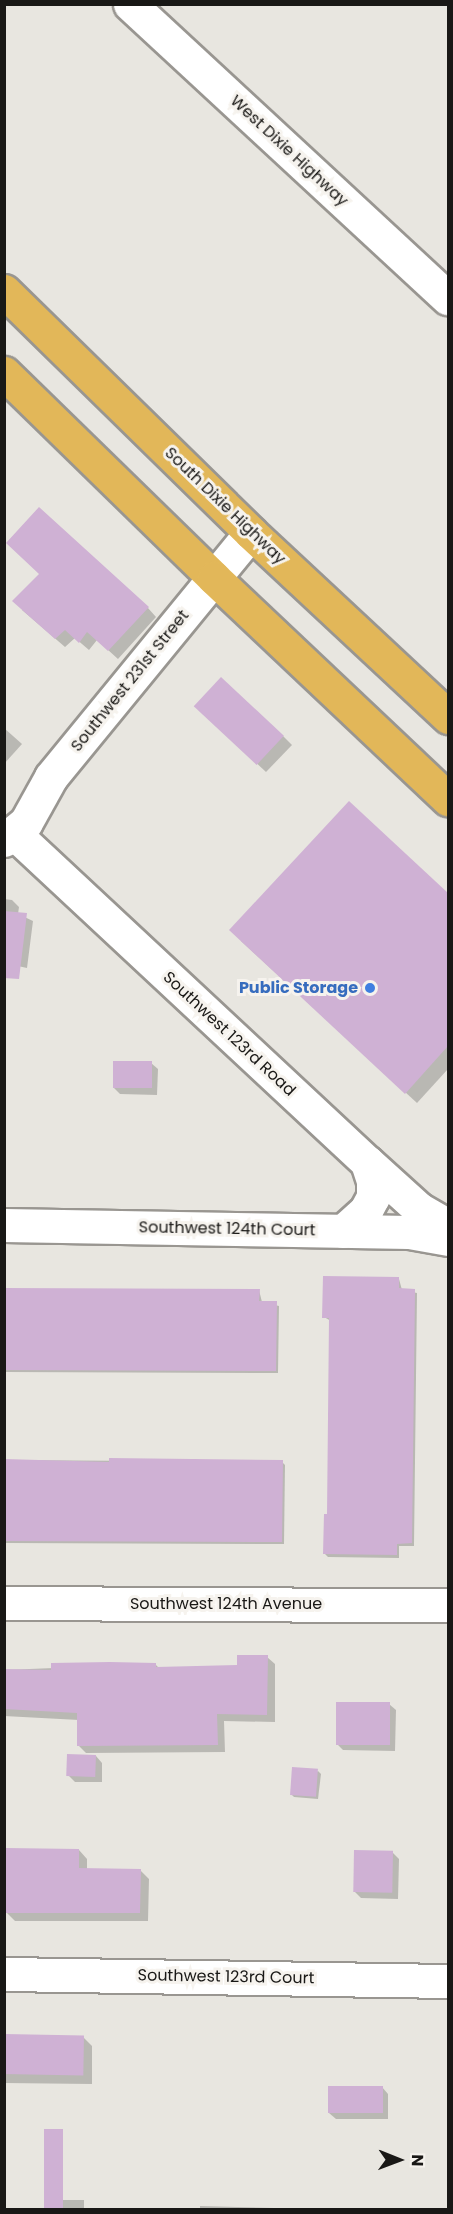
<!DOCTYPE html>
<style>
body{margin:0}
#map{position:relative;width:453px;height:2214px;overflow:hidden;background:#e8e6e0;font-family:Poppins,sans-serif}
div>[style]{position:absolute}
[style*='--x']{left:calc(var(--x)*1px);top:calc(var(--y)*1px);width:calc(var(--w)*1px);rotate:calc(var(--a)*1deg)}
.shadow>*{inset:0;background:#0003;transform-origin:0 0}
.building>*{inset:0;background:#cfb1d4;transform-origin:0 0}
.roads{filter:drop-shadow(2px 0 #999691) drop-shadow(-2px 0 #999691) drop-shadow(0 2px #999691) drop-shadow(0 -2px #999691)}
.minor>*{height:33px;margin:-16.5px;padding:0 16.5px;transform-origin:16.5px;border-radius:16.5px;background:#fff}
.highway>*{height:33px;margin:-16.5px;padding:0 16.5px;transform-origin:16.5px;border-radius:16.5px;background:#e2b759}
.dots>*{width:16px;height:16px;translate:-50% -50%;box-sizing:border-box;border:3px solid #f6f3ee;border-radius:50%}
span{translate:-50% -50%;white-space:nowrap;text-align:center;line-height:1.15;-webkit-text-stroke:6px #f6f3ee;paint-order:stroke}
.street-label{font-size:16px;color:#191816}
.shop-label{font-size:16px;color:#366cbe;font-weight:700}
.right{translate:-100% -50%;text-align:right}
.frame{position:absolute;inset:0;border:6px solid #191816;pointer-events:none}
.north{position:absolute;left:369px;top:2130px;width:60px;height:60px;-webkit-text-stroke:4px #f6f3ee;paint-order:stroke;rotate:91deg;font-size:16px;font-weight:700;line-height:24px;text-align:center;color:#191816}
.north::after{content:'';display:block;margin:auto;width:21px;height:27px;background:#191816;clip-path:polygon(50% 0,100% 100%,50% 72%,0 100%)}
</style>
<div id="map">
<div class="shadow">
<i style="clip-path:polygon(148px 608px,156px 617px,118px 659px,97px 640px,89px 650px,75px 638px,65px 647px,22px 610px)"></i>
<i style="clip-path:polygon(205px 715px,283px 736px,292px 745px,266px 772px)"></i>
<i style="clip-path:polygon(4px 728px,22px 744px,4px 764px)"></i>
<i style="clip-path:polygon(349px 804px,448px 895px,448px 1069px,417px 1103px,241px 941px)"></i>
<i style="clip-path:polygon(4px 899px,12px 900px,19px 907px,18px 914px,33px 921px,27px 968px,4px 963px)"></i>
<i style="clip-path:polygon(151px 1063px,158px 1069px,157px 1095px,120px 1094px,114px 1088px)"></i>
<i style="clip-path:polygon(399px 1279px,402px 1290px,417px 1293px,414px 1546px,399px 1546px,399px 1558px,328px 1557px,325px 1554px,329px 1515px,331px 1321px,324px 1317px)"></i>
<i style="clip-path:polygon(4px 1290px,259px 1290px,262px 1302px,279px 1306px,278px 1373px,4px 1372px)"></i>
<i style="clip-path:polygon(4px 1460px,282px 1462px,285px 1465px,284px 1544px,4px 1543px)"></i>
<i style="clip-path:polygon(267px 1657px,275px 1664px,275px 1722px,224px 1721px,225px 1752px,86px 1753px,78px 1745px,79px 1720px,4px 1716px,4px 1670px,155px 1664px,160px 1669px,238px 1667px)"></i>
<i style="clip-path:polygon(389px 1704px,396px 1710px,395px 1751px,343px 1750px,337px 1744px)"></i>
<i style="clip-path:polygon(96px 1756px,102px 1763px,102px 1782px,75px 1782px,68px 1775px)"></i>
<i style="clip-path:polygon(318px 1771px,321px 1774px,318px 1799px,294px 1797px,291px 1794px)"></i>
<i style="clip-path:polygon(79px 1850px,87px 1859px,87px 1870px,140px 1870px,149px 1879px,148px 1921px,15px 1921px,7px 1913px)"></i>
<i style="clip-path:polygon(392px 1852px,399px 1859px,398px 1899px,361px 1898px,355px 1892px)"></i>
<i style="clip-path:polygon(4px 2036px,83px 2037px,92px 2046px,92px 2084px,4px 2083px)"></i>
<i style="clip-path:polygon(382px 2087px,388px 2094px,388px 2119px,336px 2119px,329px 2113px)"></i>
<i style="left:44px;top:2200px;width:40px;height:10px"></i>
<i style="clip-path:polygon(200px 2206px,274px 2208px,276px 2210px,200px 2210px)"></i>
</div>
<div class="building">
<i style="clip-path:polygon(39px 507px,149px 607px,108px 651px,87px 632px,79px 643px,65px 630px,55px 639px,12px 601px,39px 574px,6px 543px)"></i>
<i style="left:221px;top:677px;width:86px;height:40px;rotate:43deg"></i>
<i style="clip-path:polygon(349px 801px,448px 893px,448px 1046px,405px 1094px,229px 930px)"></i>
<i style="clip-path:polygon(4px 911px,27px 913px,19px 979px,4px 978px)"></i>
<i style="left:113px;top:1061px;width:39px;height:27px"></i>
<i style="clip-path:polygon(323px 1276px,399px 1277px,399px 1288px,415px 1289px,412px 1543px,397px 1544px,397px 1555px,323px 1554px,324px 1514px,327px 1514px,329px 1318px,322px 1318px)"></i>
<i style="clip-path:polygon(4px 1288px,260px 1289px,259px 1301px,277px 1301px,276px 1371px,4px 1370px)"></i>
<i style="clip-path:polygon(109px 1458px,283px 1460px,282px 1542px,4px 1541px,4px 1459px,109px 1462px)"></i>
<i style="clip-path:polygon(237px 1655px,268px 1655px,267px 1715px,217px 1714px,218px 1745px,77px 1746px,77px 1713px,4px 1709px,4px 1669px,51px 1670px,51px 1663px,110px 1662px,156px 1663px,156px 1667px,237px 1665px)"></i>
<i style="left:336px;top:1702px;width:54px;height:43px"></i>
<i style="left:67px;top:1754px;width:29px;height:22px;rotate:2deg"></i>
<i style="left:292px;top:1767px;width:26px;height:28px;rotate:4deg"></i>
<i style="clip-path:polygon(6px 1848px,79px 1849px,79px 1868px,141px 1869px,140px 1913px,5px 1913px)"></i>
<i style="left:354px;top:1850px;width:39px;height:42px;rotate:1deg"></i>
<i style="left:4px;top:2034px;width:80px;height:40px;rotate:1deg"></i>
<i style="left:328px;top:2086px;width:55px;height:27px"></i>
<i style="left:44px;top:2129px;width:19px;height:81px"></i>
</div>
<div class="roads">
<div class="minor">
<i style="--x:130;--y:4;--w:433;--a:42.8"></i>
<i style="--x:15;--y:834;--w:481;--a:43"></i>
<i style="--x:367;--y:1162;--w:70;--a:42.1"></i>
<i style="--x:419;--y:1209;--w:34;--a:30"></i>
<i style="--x:4;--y:840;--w:28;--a:-39"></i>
<i style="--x:26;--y:822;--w:51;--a:-60.9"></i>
<i style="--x:51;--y:777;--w:315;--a:-50.7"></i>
<i style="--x:4;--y:1225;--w:405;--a:1"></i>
<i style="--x:409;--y:1232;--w:40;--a:10"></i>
<i style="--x:343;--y:1231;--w:31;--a:-42"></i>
<i style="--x:366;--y:1210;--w:15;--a:-62"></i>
<i style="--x:373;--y:1197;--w:16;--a:-90"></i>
<i style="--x:373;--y:1181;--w:20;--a:-108"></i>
<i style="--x:4;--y:1603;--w:444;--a:0.3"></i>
<i style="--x:4;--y:1974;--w:444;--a:0.9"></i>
</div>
<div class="highway">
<i style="--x:4;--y:291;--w:346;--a:44.4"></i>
<i style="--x:251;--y:533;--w:270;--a:43"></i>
<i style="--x:4;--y:373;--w:293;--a:44.3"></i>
<i style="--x:214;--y:578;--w:322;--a:43.4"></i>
</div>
</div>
<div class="dots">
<i style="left:370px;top:988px;background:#3f7fe0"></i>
</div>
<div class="street-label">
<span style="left:289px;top:151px;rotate:43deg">West Dixie Highway</span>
<span style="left:225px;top:506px;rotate:44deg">South Dixie Highway</span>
<span style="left:130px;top:681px;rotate:-51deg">Southwest 231st Street</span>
<span style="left:229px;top:1034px;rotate:43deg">Southwest 123rd Road</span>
<span style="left:227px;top:1229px;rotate:1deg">Southwest 124th Court</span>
<span style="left:226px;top:1604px">Southwest 124th Avenue</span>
<span style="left:226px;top:1977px;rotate:1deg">Southwest 123rd Court</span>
</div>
<div class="shop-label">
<span class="right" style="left:358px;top:988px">Public Storage</span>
</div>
<div class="frame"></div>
<div class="north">N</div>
</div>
